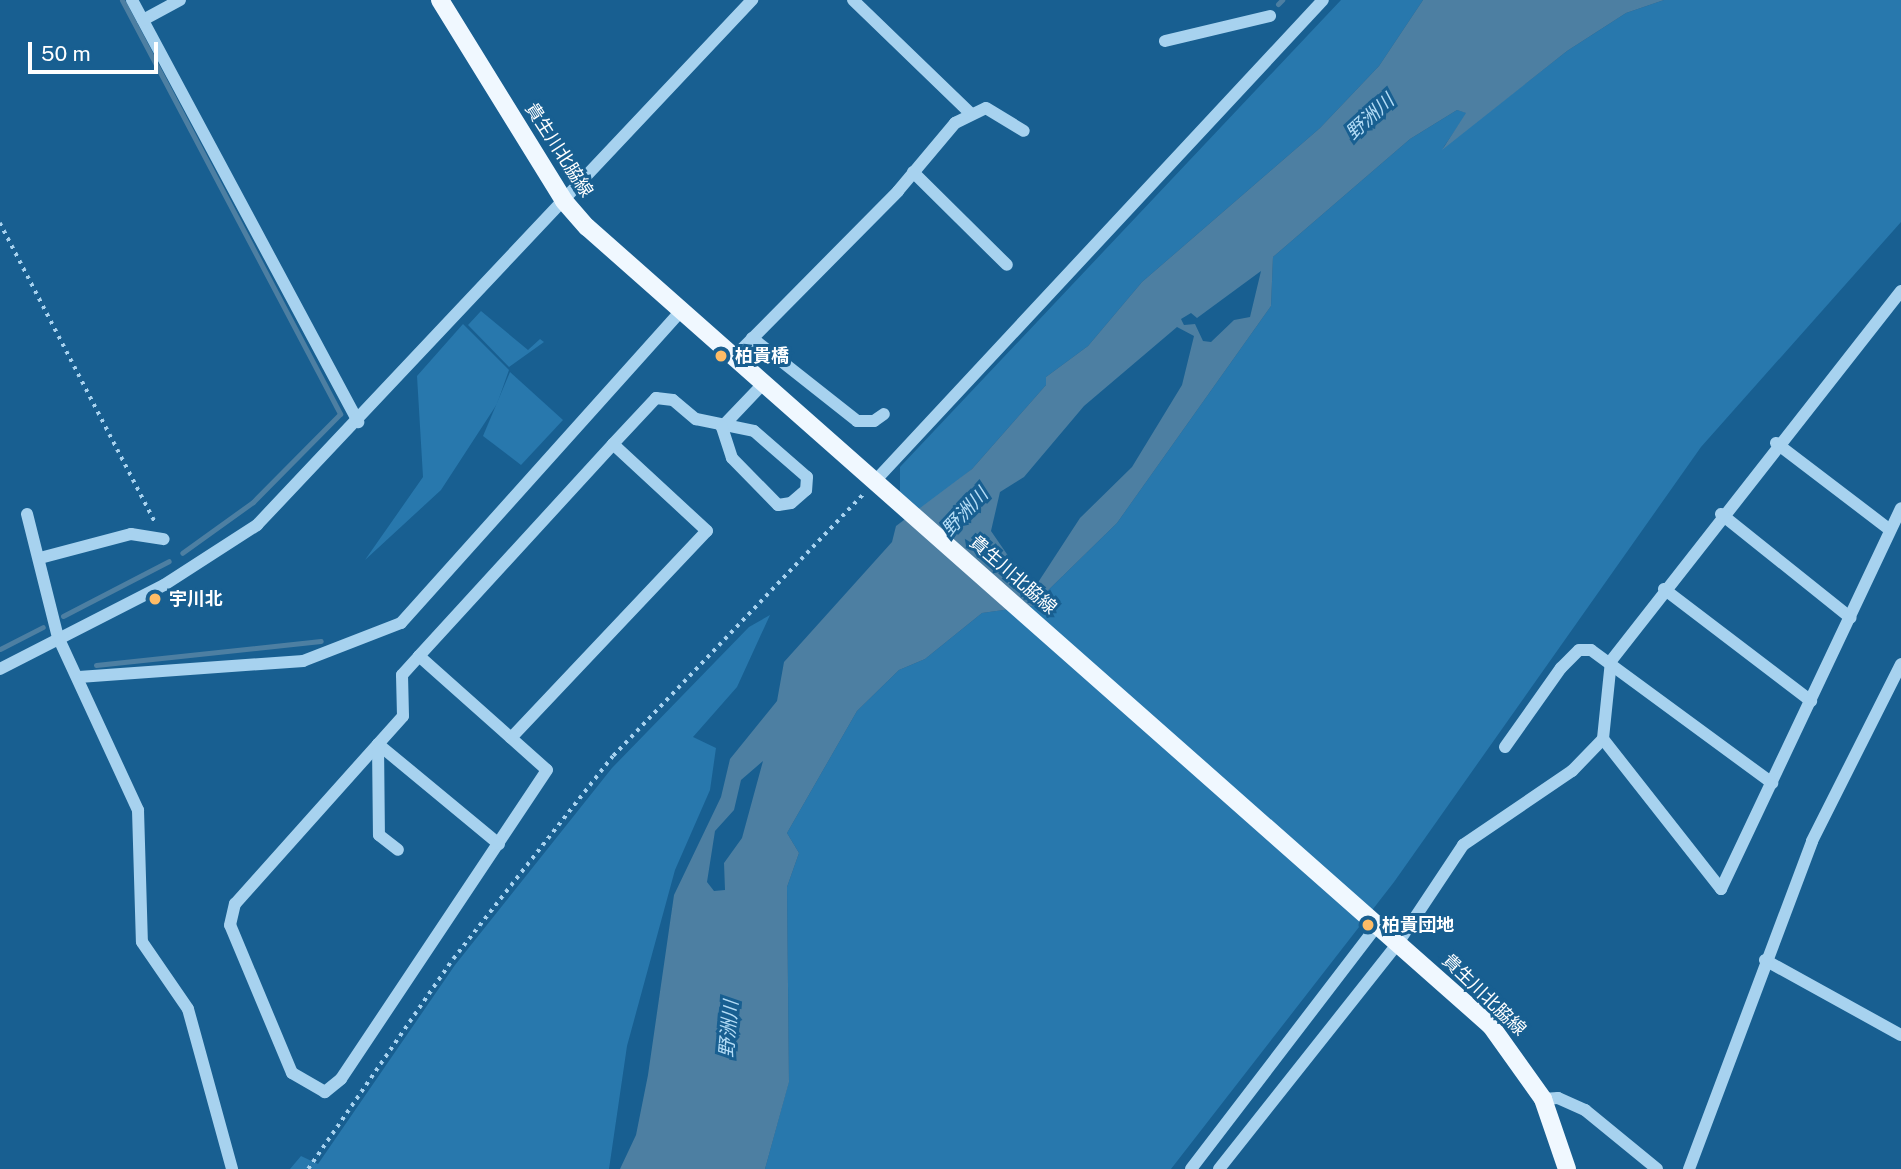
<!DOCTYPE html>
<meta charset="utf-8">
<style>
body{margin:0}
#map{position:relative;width:1901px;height:1169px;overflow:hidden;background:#185f91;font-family:"Public Sans","Noto Sans JP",sans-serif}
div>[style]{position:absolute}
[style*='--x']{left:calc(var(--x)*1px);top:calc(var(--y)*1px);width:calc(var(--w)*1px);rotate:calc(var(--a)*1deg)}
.green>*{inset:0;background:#2878ad}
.water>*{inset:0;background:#4d7fa2}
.stream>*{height:5px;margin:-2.5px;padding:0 2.5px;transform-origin:2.5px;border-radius:2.5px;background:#4d7fa2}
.path>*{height:3.5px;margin-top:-1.75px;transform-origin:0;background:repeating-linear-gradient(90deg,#a7d2ef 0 3.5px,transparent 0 8.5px)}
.minor>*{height:12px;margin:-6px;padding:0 6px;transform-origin:6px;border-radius:6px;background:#a7d2ef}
.major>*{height:18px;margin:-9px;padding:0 9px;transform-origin:9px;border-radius:9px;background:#f0f8ff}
.dots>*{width:19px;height:19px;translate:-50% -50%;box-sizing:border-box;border:4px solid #185f91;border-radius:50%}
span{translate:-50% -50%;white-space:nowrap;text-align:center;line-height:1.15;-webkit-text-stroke:6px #185f91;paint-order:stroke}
.street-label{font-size:18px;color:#fff}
.poi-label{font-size:18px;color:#fff;font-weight:700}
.left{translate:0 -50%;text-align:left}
.water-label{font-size:19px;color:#b3dcf6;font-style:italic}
.scale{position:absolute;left:28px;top:42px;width:130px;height:32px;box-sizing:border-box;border:4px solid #fff;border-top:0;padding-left:9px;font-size:21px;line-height:24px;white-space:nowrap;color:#fff;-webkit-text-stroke:5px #185f91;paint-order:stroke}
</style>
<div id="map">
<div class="green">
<i style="clip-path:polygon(1341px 0,1423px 0,1379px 66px,1320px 128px,1142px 282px,1088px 346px,1046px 377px,1046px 385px,972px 469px,921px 510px,900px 492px,900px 467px)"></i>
<i style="clip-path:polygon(1664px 0,1901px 0,1901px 222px,1701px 447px,1394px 882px,1171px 1169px,765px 1169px,789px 1081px,787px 887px,799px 853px,787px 833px,857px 711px,899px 670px,925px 659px,982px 613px,1032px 606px,1117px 523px,1271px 306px,1273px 257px,1410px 139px,1457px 110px,1467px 113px,1443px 148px,1567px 51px,1626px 13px)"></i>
<i style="clip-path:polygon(481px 311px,528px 350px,540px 339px,544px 342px,509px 367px,468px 325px)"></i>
<i style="clip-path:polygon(463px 324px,509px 370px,497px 404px,441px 490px,365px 560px,423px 477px,417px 376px)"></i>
<i style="clip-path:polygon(510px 372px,563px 420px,521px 465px,483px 436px)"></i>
<i style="clip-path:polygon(770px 615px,737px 687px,693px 737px,716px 748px,710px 790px,675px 870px,627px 1046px,609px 1169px,290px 1169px,301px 1156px,318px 1164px,455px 965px,612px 768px,749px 627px)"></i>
</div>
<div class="water">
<i style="clip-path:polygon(evenodd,1423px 0,1664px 0,1626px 13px,1567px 51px,1442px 150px,1466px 113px,1457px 110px,1410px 139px,1273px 257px,1271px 306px,1117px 523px,1032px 606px,982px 613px,925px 659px,899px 670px,857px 711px,787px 833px,799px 853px,787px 887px,789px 1082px,765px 1169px,620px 1169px,636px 1135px,648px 1075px,674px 895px,721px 797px,730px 759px,777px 701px,784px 662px,892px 542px,896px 526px,972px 469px,1046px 385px,1046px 377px,1088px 346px,1142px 282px,1320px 128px,1379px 66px,1423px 0,1261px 271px,1250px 317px,1234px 320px,1211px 342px,1203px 341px,1195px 324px,1184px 325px,1181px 319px,1191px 313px,1197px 318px,1261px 271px,1423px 0,1177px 327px,1194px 336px,1182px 385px,1132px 467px,1080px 518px,1037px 584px,1024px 579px,991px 531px,1000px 492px,1024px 477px,1084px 406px,1177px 327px,1423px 0,763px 761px,742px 838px,724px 863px,725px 890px,714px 891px,707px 882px,715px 831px,734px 810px,741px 780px,763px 761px)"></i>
</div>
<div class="stream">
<i style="--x:122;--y:0;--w:468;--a:62.2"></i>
<i style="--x:340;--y:414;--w:124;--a:134.7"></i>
<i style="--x:253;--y:502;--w:87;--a:144.3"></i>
<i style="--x:1278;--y:4;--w:6;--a:-45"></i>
<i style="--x:63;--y:616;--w:119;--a:-27.4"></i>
<i style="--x:0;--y:649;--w:48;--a:-27.1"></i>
<i style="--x:96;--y:665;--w:226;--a:-6.1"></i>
</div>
<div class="path">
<i style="--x:0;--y:223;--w:337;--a:62.6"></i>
<i style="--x:308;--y:1169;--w:255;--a:-55.4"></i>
<i style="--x:453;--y:959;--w:258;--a:-51.8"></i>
<i style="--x:613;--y:756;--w:364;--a:-46.3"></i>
</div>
<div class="minor">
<i style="--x:132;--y:0;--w:479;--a:61.8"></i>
<i style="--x:853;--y:0;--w:164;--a:44"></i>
<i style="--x:143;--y:20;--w:42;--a:-28.4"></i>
<i style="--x:1165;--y:41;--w:108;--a:-13.4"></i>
<i style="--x:913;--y:172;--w:132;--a:44.7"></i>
<i style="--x:1901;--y:291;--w:470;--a:128.1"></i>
<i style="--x:1611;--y:661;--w:78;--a:95.9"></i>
<i style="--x:1603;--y:739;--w:191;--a:51.8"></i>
<i style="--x:1721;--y:889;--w:421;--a:-64.7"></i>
<i style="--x:752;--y:338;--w:134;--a:38.3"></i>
<i style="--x:857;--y:421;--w:17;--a:0"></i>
<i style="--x:874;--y:421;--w:12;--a:-35"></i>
<i style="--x:733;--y:358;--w:235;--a:-45.3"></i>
<i style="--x:898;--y:191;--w:89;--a:-50"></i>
<i style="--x:955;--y:123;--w:34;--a:-26"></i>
<i style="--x:986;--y:108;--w:44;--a:31.2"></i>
<i style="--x:722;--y:427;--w:59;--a:-46.4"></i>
<i style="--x:1776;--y:443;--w:143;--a:37.3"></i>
<i style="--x:875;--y:481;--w:657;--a:-47.03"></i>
<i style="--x:27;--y:514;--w:127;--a:75.9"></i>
<i style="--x:58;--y:637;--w:191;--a:65.2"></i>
<i style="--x:138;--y:810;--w:132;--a:88.3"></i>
<i style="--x:142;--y:942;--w:81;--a:55.5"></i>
<i style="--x:188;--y:1009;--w:166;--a:74.6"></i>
<i style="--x:1721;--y:514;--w:166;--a:38.7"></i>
<i style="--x:40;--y:558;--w:94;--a:-14.8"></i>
<i style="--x:131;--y:534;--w:33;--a:9"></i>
<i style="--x:1664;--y:589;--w:185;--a:37.3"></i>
<i style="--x:419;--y:656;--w:171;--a:41.7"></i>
<i style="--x:547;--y:770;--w:371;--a:123.7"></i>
<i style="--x:341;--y:1079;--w:21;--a:141"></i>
<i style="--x:325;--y:1092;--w:38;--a:-150"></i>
<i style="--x:292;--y:1073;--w:160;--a:-112.7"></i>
<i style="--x:230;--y:925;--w:22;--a:-77"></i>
<i style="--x:235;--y:904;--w:252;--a:-48.2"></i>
<i style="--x:403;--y:716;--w:41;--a:-91.4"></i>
<i style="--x:402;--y:675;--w:25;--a:-48"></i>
<i style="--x:419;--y:656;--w:287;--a:-47.5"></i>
<i style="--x:613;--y:444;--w:63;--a:-46.9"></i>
<i style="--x:656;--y:398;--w:17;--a:7"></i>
<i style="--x:673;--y:400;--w:30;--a:40"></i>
<i style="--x:696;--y:419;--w:59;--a:11.7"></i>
<i style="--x:754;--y:431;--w:70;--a:41"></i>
<i style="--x:807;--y:477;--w:13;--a:94"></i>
<i style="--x:806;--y:490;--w:20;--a:139"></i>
<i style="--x:791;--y:503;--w:13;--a:171"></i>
<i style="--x:778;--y:505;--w:66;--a:-134.4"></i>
<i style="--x:732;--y:458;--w:33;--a:-108"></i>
<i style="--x:0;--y:669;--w:184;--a:-27.1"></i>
<i style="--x:164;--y:585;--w:111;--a:-32.8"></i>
<i style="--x:257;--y:525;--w:722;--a:-46.68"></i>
<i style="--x:79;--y:677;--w:225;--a:-4.1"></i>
<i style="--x:303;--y:661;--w:105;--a:-21.2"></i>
<i style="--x:401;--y:623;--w:418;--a:-48.1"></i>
<i style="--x:511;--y:738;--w:285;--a:-46.6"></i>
<i style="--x:707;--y:531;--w:128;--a:-137.2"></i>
<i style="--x:378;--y:744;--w:157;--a:39.6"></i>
<i style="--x:378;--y:744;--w:91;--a:89.4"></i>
<i style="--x:379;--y:835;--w:24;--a:38"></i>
<i style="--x:1505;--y:747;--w:97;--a:-54.7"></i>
<i style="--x:1561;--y:668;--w:25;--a:-45"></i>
<i style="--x:1579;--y:650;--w:12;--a:0"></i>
<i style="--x:1591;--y:650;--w:225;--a:36.3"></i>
<i style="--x:1765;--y:960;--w:155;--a:28.9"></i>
<i style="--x:1543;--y:1099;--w:15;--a:-4"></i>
<i style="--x:1558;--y:1098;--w:30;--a:24"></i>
<i style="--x:1585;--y:1110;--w:93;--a:39.3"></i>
<i style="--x:1191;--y:1169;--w:308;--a:-52.6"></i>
<i style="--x:1219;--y:1169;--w:288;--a:-51.6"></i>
<i style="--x:1398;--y:943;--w:118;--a:-56.4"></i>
<i style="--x:1463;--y:845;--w:132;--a:-34.2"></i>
<i style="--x:1572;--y:771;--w:45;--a:-45.9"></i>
<i style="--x:1689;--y:1169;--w:350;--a:-69.4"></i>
<i style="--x:1812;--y:841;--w:198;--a:-63.3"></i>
</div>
<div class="major">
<i style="--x:440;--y:0;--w:236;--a:58.3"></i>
<i style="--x:564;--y:201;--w:35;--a:49"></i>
<i style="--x:587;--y:227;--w:1206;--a:41.47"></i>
<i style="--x:1491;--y:1026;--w:90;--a:54.5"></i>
<i style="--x:1543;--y:1099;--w:74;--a:71.1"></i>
</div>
<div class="dots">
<i style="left:721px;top:356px;background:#ffbc66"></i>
<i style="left:155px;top:599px;background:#ffbc66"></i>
<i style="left:1368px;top:925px;background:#ffbc66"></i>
</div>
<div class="street-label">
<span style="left:559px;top:150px;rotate:57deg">貴生川北脇線</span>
<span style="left:1013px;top:575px;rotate:41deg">貴生川北脇線</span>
<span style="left:1484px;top:995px;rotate:44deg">貴生川北脇線</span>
</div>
<div class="poi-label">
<span class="left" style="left:735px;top:356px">柏貴橋</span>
<span class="left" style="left:169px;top:599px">宇川北</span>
<span class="left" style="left:1382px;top:925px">柏貴団地</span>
</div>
<div class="water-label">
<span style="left:1370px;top:117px;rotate:-42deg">野洲川</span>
<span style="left:965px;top:512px;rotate:-47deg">野洲川</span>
<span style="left:729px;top:1029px;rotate:-85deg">野洲川</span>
</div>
<div class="scale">50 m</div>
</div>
